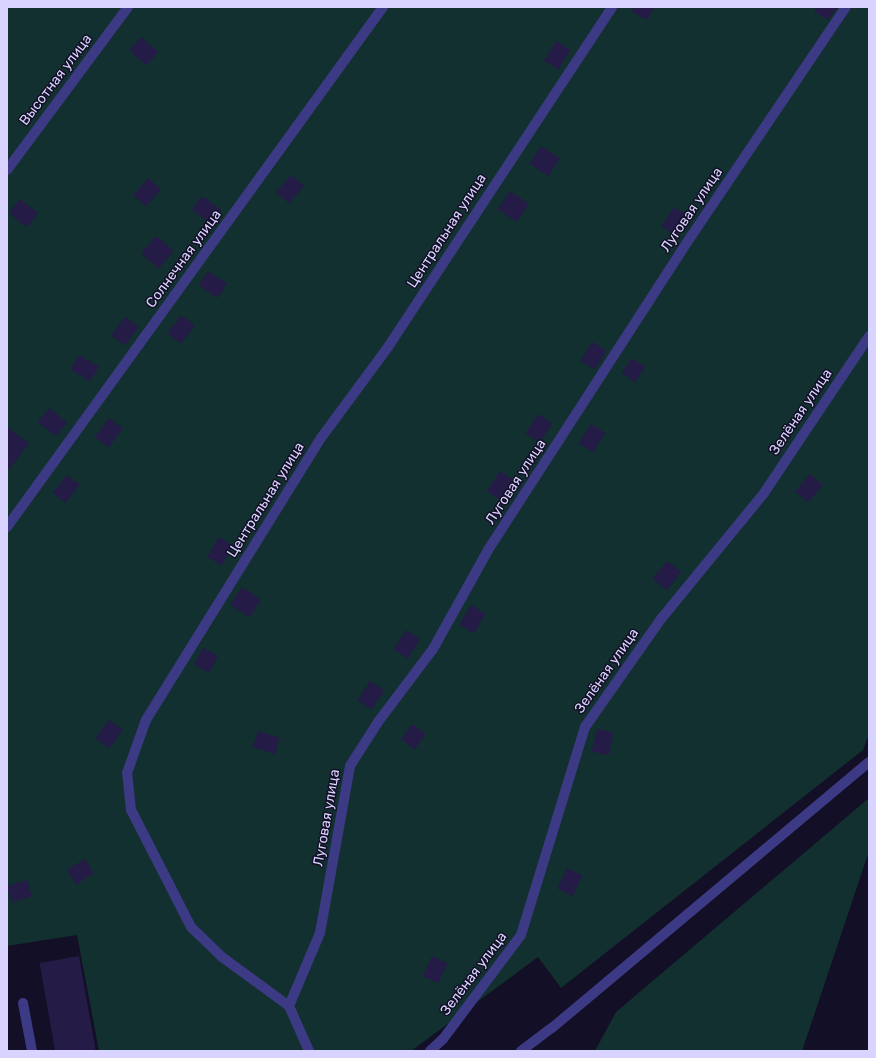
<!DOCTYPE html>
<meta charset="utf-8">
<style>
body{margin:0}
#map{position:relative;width:876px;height:1058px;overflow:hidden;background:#130f26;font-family:Rubik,sans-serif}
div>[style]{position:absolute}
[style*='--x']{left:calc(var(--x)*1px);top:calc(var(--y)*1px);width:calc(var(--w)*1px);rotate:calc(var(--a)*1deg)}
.green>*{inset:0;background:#12302f}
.building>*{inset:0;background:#241b47;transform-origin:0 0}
.service>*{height:10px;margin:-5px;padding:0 5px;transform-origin:5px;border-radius:5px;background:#3d3a85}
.minor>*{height:10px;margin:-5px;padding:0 5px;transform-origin:5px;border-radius:5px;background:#3d3a85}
span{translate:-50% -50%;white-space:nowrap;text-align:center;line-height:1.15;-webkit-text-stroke:3px #130f26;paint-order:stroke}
.street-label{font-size:14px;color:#d9d4ff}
.frame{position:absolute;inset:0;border:8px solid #d9d4ff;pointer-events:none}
</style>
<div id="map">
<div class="green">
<i style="clip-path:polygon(7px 7px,869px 7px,869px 734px,863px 750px,561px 988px,538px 957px,411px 1051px,99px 1051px,77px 935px,7px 946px)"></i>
<i style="clip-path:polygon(869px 798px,869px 851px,802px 1051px,595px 1051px,616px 1012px)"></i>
</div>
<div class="building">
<i style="clip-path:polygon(634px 7px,655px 7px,646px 20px,631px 11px)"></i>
<i style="clip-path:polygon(816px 7px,837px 7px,828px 20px,814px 11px)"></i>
<i style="left:141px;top:37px;width:23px;height:18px;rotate:41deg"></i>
<i style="left:556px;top:41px;width:17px;height:23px;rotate:31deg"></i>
<i style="left:541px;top:146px;width:23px;height:21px;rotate:34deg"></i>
<i style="left:291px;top:175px;width:17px;height:23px;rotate:40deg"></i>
<i style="left:148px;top:178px;width:17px;height:23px;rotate:40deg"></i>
<i style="left:510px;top:191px;width:23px;height:22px;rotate:34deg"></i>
<i style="left:202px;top:196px;width:24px;height:17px;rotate:36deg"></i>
<i style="left:20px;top:199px;width:23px;height:18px;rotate:38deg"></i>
<i style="left:674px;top:207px;width:17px;height:23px;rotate:33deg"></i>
<i style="left:156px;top:236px;width:23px;height:23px;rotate:40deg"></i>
<i style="left:208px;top:271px;width:23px;height:17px;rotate:34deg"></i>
<i style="left:181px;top:315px;width:17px;height:23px;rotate:36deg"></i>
<i style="left:125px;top:317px;width:17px;height:23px;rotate:36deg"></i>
<i style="left:592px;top:342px;width:17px;height:22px;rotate:31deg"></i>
<i style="left:79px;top:355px;width:23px;height:17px;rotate:31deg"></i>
<i style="left:632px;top:358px;width:16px;height:18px;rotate:35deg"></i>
<i style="left:49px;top:408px;width:23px;height:18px;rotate:38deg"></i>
<i style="left:538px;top:414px;width:17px;height:23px;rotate:33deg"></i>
<i style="left:109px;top:418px;width:17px;height:24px;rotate:36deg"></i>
<i style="left:591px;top:424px;width:17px;height:23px;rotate:33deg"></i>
<i style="clip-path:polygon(7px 427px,29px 443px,7px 472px)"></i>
<i style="left:500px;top:471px;width:18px;height:24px;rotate:34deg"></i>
<i style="left:810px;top:474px;width:17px;height:23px;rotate:40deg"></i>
<i style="left:67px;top:475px;width:16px;height:23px;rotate:38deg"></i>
<i style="left:219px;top:537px;width:17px;height:23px;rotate:31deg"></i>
<i style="left:667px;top:561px;width:18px;height:23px;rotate:38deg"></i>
<i style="left:242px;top:587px;width:23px;height:21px;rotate:34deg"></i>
<i style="left:471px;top:605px;width:17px;height:23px;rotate:31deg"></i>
<i style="left:406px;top:630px;width:17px;height:23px;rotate:33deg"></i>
<i style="left:203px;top:648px;width:17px;height:19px;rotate:28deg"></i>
<i style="left:370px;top:681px;width:17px;height:23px;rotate:33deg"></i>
<i style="left:109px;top:720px;width:17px;height:23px;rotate:36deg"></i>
<i style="left:412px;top:724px;width:17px;height:19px;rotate:36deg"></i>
<i style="left:597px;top:729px;width:17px;height:23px;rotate:13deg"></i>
<i style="left:258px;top:731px;width:23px;height:17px;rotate:18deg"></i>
<i style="left:85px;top:859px;width:17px;height:21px;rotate:59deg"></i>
<i style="left:567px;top:868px;width:17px;height:23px;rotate:25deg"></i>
<i style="left:27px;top:880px;width:17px;height:21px;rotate:73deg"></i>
<i style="left:79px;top:956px;width:96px;height:40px;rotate:80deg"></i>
<i style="left:432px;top:956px;width:17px;height:22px;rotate:25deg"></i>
</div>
<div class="service">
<i style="--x:23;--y:1003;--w:49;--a:79.4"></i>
</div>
<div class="minor">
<i style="--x:7;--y:170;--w:203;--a:-53.4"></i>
<i style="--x:7;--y:527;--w:642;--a:-54.13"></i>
<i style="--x:289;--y:1006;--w:83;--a:-143.8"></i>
<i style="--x:222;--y:957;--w:43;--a:-135.9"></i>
<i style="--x:191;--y:927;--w:131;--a:-117.1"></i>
<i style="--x:131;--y:810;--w:37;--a:-96"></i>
<i style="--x:127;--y:773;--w:56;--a:-70.3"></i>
<i style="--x:146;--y:720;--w:332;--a:-58.2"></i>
<i style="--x:321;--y:438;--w:113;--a:-53.6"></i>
<i style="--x:388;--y:347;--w:407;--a:-56.6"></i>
<i style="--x:289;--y:1006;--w:79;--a:-67"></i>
<i style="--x:320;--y:933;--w:170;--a:-79.8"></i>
<i style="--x:350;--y:766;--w:52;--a:-57.5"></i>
<i style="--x:378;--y:722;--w:91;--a:-53"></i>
<i style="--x:433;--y:649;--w:113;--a:-60.9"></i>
<i style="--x:488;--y:550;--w:375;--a:-57.1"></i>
<i style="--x:692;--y:235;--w:275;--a:-56"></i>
<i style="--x:289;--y:1006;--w:49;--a:66"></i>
<i style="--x:430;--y:1051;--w:18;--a:-43"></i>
<i style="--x:443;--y:1039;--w:130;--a:-53.1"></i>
<i style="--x:521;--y:935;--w:218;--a:-72.9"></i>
<i style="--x:585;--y:727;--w:132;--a:-54.9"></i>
<i style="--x:661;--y:619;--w:163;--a:-50.7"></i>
<i style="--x:764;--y:493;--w:189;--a:-56.2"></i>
<i style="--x:521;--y:1051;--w:39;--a:-37"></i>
<i style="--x:552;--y:1028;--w:414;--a:-40"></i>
</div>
<div class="street-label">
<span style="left:56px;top:80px;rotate:-53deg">Высотная улица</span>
<span style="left:692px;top:210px;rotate:-56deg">Луговая улица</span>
<span style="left:447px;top:231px;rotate:-57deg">Центральная улица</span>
<span style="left:184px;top:259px;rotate:-54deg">Солнечная улица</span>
<span style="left:801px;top:412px;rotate:-56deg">Зелёная улица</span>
<span style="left:516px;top:482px;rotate:-57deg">Луговая улица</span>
<span style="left:266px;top:500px;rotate:-58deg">Центральная улица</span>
<span style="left:607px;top:671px;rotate:-55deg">Зелёная улица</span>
<span style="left:327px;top:818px;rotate:-80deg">Луговая улица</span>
<span style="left:474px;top:974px;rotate:-53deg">Зелёная улица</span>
</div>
<div class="frame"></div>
</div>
